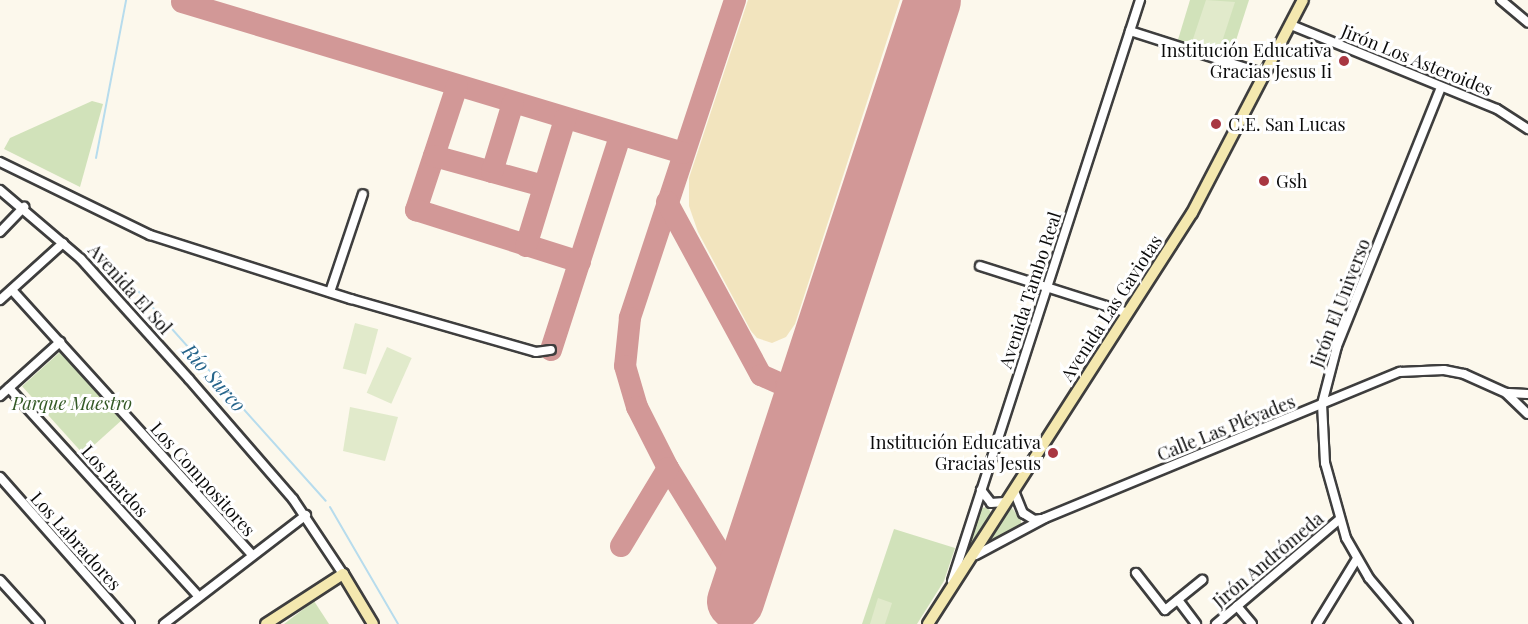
<!DOCTYPE html>
<meta charset="utf-8">
<style>
body{margin:0}
#map{position:relative;width:1528px;height:624px;overflow:hidden;background:#fcf8ec;font-family:"Playfair Display",serif}
div>[style]{position:absolute}
[style*='--x']{left:calc(var(--x)*1px);top:calc(var(--y)*1px);width:calc(var(--w)*1px);rotate:calc(var(--a)*1deg)}
.green>*{inset:0;background:#d1e2ba;transform-origin:0 0}
.sand>*{inset:0;background:#f2e4be}
.pitch>*{inset:0;background:#e1eacb;transform-origin:0 0}
.stream>*{height:2px;margin:-1px;padding:0 1px;transform-origin:1px;border-radius:1px;background:#b7dced}
.taxiway>*{height:22px;margin:-11px;padding:0 11px;transform-origin:11px;border-radius:11px;background:#d29897}
.runway>*{height:57px;margin:-28.5px;padding:0 28.5px;transform-origin:28.5px;border-radius:28.5px;background:#d29897}
.roads{filter:drop-shadow(2px 0 #3e3e3e) drop-shadow(-2px 0 #3e3e3e) drop-shadow(0 2px #3e3e3e) drop-shadow(0 -2px #3e3e3e)}
.street>*{height:8px;margin:-4px;padding:0 4px;transform-origin:4px;border-radius:4px;background:#fff}
.secondary>*{height:10px;margin:-5px;padding:0 5px;transform-origin:5px;border-radius:5px;background:#f4e8af}
.dots>*{width:16px;height:16px;translate:-50% -50%;box-sizing:border-box;border:3px solid #fff;border-radius:50%}
span{translate:-50% -50%;white-space:nowrap;text-align:center;line-height:1.15;-webkit-text-stroke:6px #fff;paint-order:stroke}
.poi-label{font-size:18px;color:#0b0b0b}
.right{translate:-100% -50%;text-align:right}
.left{translate:0 -50%;text-align:left}
.street-label{font-size:18px;color:#0b0b0b}
.park-label{font-size:18px;color:#335925;font-style:italic}
.water-label{font-size:20px;color:#26658b;font-style:italic}
</style>
<div id="map">
<div class="green">
<i style="clip-path:polygon(1190px 0,1249px 0,1230px 59px,1177px 43px)"></i>
<i style="clip-path:polygon(92px 101px,103px 104px,80px 187px,4px 149px,10px 138px)"></i>
<i style="left:60px;top:352px;width:92px;height:51px;rotate:48deg"></i>
<i style="clip-path:polygon(988px 507px,992px 515px,967px 551px,981px 508px)"></i>
<i style="clip-path:polygon(1012px 508px,1021px 520px,1021px 527px,988px 541px,1008px 509px)"></i>
<i style="clip-path:polygon(894px 529px,955px 548px,944px 581px,917px 624px,862px 624px)"></i>
<i style="clip-path:polygon(314px 601px,329px 624px,284px 624px)"></i>
</div>
<div class="sand">
<i style="clip-path:polygon(748px 0,900px 0,795px 324px,786px 337px,772px 343px,757px 338px,751px 331px,698px 232px,689px 206px,689px 178px)"></i>
</div>
<div class="pitch">
<i style="clip-path:polygon(1206px 0,1235px 2px,1219px 51px,1192px 42px)"></i>
<i style="left:355px;top:323px;width:24px;height:47px;rotate:15deg"></i>
<i style="left:387px;top:347px;width:27px;height:50px;rotate:24deg"></i>
<i style="clip-path:polygon(350px 407px,398px 417px,385px 461px,343px 451px)"></i>
<i style="clip-path:polygon(878px 598px,892px 603px,885px 624px,870px 624px)"></i>
</div>
<div class="stream">
<i style="--x:96;--y:158;--w:161;--a:-79.2"></i>
<i style="--x:105;--y:254;--w:331;--a:48.2"></i>
<i style="--x:330;--y:507;--w:135;--a:59.8"></i>
</div>
<div class="taxiway">
<i style="--x:735;--y:0;--w:335;--a:108.3"></i>
<i style="--x:630;--y:318;--w:48;--a:95.9"></i>
<i style="--x:625;--y:366;--w:43;--a:73.7"></i>
<i style="--x:637;--y:407;--w:68;--a:63.1"></i>
<i style="--x:668;--y:468;--w:137;--a:58.4"></i>
<i style="--x:182;--y:2;--w:523;--a:16.77"></i>
<i style="--x:457;--y:86;--w:131;--a:108.3"></i>
<i style="--x:416;--y:210;--w:172;--a:17.6"></i>
<i style="--x:434;--y:156;--w:114;--a:15.3"></i>
<i style="--x:492;--y:172;--w:72;--a:-73.1"></i>
<i style="--x:667;--y:202;--w:197;--a:61.5"></i>
<i style="--x:761;--y:375;--w:27;--a:24"></i>
<i style="--x:786;--y:386;--w:29;--a:-27"></i>
<i style="--x:526;--y:246;--w:133;--a:-72.9"></i>
<i style="--x:551;--y:350;--w:225;--a:-72.1"></i>
<i style="--x:621;--y:546;--w:91;--a:-58.9"></i>
</div>
<div class="runway">
<i style="--x:735;--y:601;--w:632;--a:-71.85"></i>
</div>
<div class="roads">
<div class="street">
<i style="--x:1501;--y:0;--w:35;--a:40"></i>
<i style="--x:1291;--y:25;--w:222;--a:22.2"></i>
<i style="--x:1497;--y:109;--w:37;--a:33"></i>
<i style="--x:1130;--y:31;--w:142;--a:17.7"></i>
<i style="--x:0;--y:162;--w:167;--a:26"></i>
<i style="--x:150;--y:235;--w:211;--a:17.7"></i>
<i style="--x:351;--y:299;--w:192;--a:16"></i>
<i style="--x:536;--y:352;--w:15;--a:-8"></i>
<i style="--x:0;--y:190;--w:106;--a:40.4"></i>
<i style="--x:81;--y:259;--w:161;--a:48"></i>
<i style="--x:189;--y:379;--w:159;--a:49.1"></i>
<i style="--x:293;--y:499;--w:90;--a:56.3"></i>
<i style="--x:0;--y:232;--w:35;--a:-46"></i>
<i style="--x:980;--y:266;--w:155;--a:17.6"></i>
<i style="--x:12;--y:290;--w:356;--a:47.8"></i>
<i style="--x:330;--y:292;--w:103;--a:-71.4"></i>
<i style="--x:0;--y:300;--w:85;--a:-42.1"></i>
<i style="--x:9;--y:388;--w:281;--a:47.7"></i>
<i style="--x:1508;--y:393;--w:20;--a:3"></i>
<i style="--x:0;--y:396;--w:81;--a:-42"></i>
<i style="--x:0;--y:477;--w:196;--a:48.5"></i>
<i style="--x:981;--y:490;--w:16;--a:52"></i>
<i style="--x:991;--y:503;--w:14;--a:-4"></i>
<i style="--x:1014;--y:491;--w:24;--a:68"></i>
<i style="--x:1023;--y:513;--w:13;--a:32"></i>
<i style="--x:1034;--y:520;--w:7;--a:-8"></i>
<i style="--x:976;--y:555;--w:78;--a:-28.2"></i>
<i style="--x:1045;--y:518;--w:384;--a:-22.4"></i>
<i style="--x:1400;--y:372;--w:44;--a:-2.6"></i>
<i style="--x:1444;--y:370;--w:20;--a:11"></i>
<i style="--x:1464;--y:374;--w:46;--a:24.3"></i>
<i style="--x:1506;--y:393;--w:30;--a:44"></i>
<i style="--x:1136;--y:573;--w:47;--a:51.9"></i>
<i style="--x:1165;--y:610;--w:48;--a:-39"></i>
<i style="--x:0;--y:580;--w:59;--a:47.7"></i>
<i style="--x:952;--y:581;--w:611;--a:-72.07"></i>
<i style="--x:1178;--y:600;--w:30;--a:53"></i>
<i style="--x:1237;--y:606;--w:23;--a:50"></i>
<i style="--x:164;--y:624;--w:179;--a:-37.5"></i>
<i style="--x:1216;--y:624;--w:162;--a:-40.3"></i>
<i style="--x:1317;--y:624;--w:75;--a:-58.6"></i>
<i style="--x:1408;--y:624;--w:60;--a:-130.3"></i>
<i style="--x:1369;--y:578;--w:46;--a:-119.9"></i>
<i style="--x:1346;--y:538;--w:78;--a:-105.6"></i>
<i style="--x:1325;--y:463;--w:59;--a:-92.9"></i>
<i style="--x:1322;--y:404;--w:60;--a:-75.5"></i>
<i style="--x:1337;--y:346;--w:279;--a:-68.1"></i>
</div>
<div class="secondary">
<i style="--x:266;--y:624;--w:92;--a:-33"></i>
<i style="--x:343;--y:574;--w:58;--a:59"></i>
<i style="--x:928;--y:624;--w:488;--a:-57.3"></i>
<i style="--x:1192;--y:213;--w:240;--a:-62.5"></i>
</div>
</div>
<div class="dots">
<i style="left:1344px;top:61px;background:#a83742"></i>
<i style="left:1216px;top:124px;background:#a83742"></i>
<i style="left:1264px;top:181px;background:#a83742"></i>
<i style="left:1053px;top:453px;background:#a83742"></i>
</div>
<div class="poi-label">
<span class="right" style="left:1332px;top:61px">Institución Educativa<br>Gracias Jesus Ii</span>
<span class="left" style="left:1228px;top:124px">C.E. San Lucas</span>
<span class="left" style="left:1276px;top:181px">Gsh</span>
<span class="right" style="left:1041px;top:453px">Institución Educativa<br>Gracias Jesus</span>
</div>
<div class="street-label">
<span style="left:1417px;top:60px;rotate:22deg">Jirón Los Asteroides</span>
<span style="left:130px;top:289px;rotate:48deg">Avenida El Sol</span>
<span style="left:1030px;top:290px;rotate:-72deg">Avenida Tambo Real</span>
<span style="left:1340px;top:303px;rotate:-69deg">Jirón El Universo</span>
<span style="left:1111px;top:308px;rotate:-57deg">Avenida Las Gaviotas</span>
<span style="left:1226px;top:428px;rotate:-22deg">Calle Las Pléyades</span>
<span style="left:203px;top:479px;rotate:48deg">Los Compositores</span>
<span style="left:115px;top:481px;rotate:48deg">Los Bardos</span>
<span style="left:76px;top:541px;rotate:48deg">Los Labradores</span>
<span style="left:1268px;top:560px;rotate:-40deg">Jirón Andrómeda</span>
</div>
<div class="park-label">
<span style="left:72px;top:403px">Parque Maestro</span>
</div>
<div class="water-label">
<span style="left:215px;top:377px;rotate:48deg">Río Surco</span>
</div>
</div>
